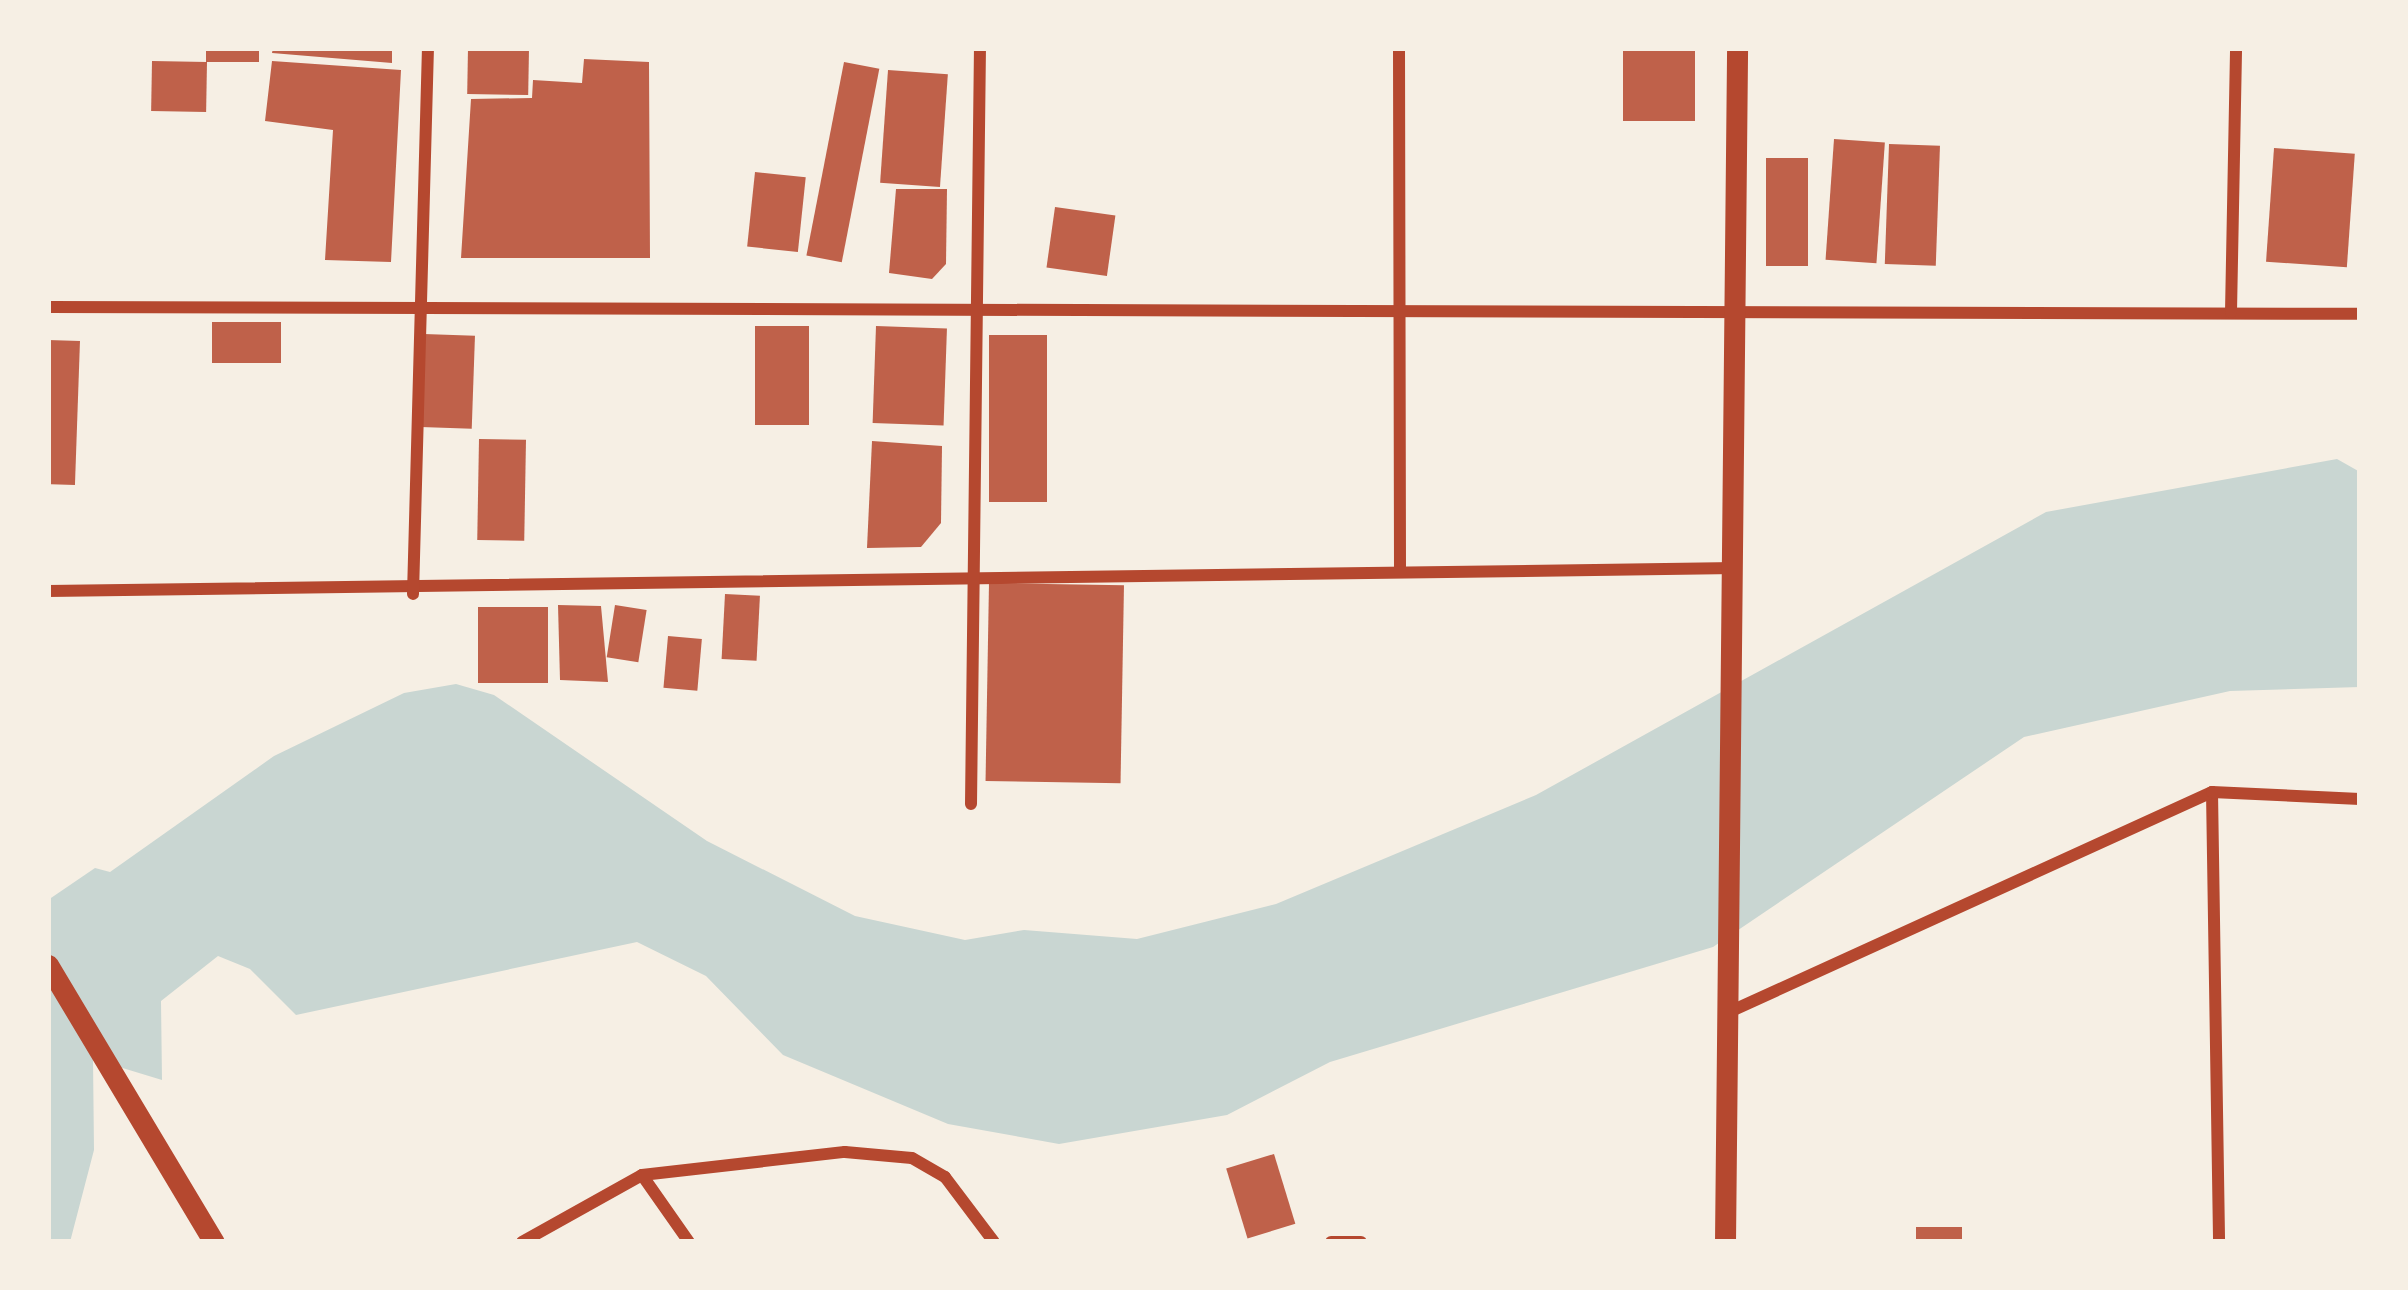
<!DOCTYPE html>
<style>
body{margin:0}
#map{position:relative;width:2408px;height:1290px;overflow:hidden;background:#f6efe4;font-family:"Source Sans 3",sans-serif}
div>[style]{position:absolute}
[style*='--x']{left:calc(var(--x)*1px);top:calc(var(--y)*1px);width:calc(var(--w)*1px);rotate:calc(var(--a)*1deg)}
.water>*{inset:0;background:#c9d6d2}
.building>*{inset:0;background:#bf614a;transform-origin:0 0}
.minor>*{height:12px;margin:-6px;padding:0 6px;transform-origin:6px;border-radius:6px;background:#b5482f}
.tertiary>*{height:21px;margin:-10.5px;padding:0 10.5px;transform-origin:10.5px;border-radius:10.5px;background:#b5482f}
span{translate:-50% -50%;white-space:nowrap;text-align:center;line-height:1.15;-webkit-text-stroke:10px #f6efe4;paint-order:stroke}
.frame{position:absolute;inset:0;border:51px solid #f6efe4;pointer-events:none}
</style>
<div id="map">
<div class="water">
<i style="clip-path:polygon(2337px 459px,2360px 472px,2360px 687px,2230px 691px,2024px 737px,1713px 947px,1330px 1062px,1227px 1115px,1059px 1144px,948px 1124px,783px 1055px,706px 976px,637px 942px,296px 1015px,250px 969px,218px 956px,161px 1001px,162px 1080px,93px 1059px,94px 1150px,70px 1242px,48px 1242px,48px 900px,95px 868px,110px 872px,274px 756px,404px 693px,456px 684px,494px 695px,707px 841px,855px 916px,965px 940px,1024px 930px,1137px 939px,1276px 904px,1536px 795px,2046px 512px)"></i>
</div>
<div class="building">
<i style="left:206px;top:48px;width:53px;height:14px"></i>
<i style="clip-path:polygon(273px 48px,392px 48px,392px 63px,272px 53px)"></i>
<i style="left:468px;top:48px;width:61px;height:46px;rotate:1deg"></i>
<i style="left:1623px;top:48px;width:72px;height:73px"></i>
<i style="clip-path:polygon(584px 59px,649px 62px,650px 258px,461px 258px,471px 99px,532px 98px,533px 80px,582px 83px)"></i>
<i style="left:152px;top:61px;width:55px;height:50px;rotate:1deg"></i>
<i style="clip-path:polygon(272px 61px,401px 70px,391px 262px,325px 260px,333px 130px,265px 121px)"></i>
<i style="left:844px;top:62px;width:36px;height:197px;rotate:11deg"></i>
<i style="left:888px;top:70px;width:60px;height:113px;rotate:4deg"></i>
<i style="left:1834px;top:139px;width:51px;height:121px;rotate:4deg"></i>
<i style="left:1889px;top:144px;width:51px;height:120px;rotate:2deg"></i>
<i style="left:2274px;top:148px;width:81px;height:114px;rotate:4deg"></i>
<i style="left:1766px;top:158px;width:42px;height:108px"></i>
<i style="left:755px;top:172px;width:51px;height:75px;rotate:6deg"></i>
<i style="clip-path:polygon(896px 189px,947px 189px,946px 264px,932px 279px,889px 273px)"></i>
<i style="left:1055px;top:207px;width:61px;height:61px;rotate:8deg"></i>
<i style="left:212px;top:322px;width:69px;height:41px"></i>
<i style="left:755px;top:326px;width:54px;height:99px"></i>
<i style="left:876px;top:326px;width:71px;height:97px;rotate:2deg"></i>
<i style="left:424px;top:334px;width:51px;height:93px;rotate:2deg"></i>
<i style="left:989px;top:335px;width:58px;height:167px"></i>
<i style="left:48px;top:340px;width:32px;height:144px;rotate:2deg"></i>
<i style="left:479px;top:439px;width:47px;height:101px;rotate:1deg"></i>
<i style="clip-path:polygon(872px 441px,942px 446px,941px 523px,921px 547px,867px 548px)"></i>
<i style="left:989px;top:583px;width:135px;height:198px;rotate:1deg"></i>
<i style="left:725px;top:594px;width:35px;height:65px;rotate:3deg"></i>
<i style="clip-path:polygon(558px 605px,601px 606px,608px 682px,560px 680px)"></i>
<i style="left:615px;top:605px;width:32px;height:53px;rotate:9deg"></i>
<i style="left:478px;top:607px;width:70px;height:76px"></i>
<i style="left:668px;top:636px;width:34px;height:52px;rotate:5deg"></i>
<i style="left:1274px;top:1154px;width:73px;height:50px;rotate:73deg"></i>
<i style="left:1962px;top:1227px;width:15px;height:46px;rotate:90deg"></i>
</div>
<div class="minor">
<i style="--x:1399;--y:48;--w:521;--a:89.89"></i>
<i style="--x:48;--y:307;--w:2312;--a:0.17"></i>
<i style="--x:2231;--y:312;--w:264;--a:-88.9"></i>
<i style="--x:48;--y:591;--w:1688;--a:-0.78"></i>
<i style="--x:413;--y:594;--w:546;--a:-88.43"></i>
<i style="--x:2212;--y:792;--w:450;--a:89.1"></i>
<i style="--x:971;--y:804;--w:756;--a:-89.32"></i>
<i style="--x:1727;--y:1013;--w:533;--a:-24.5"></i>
<i style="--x:2212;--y:792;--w:148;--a:2.7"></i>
<i style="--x:642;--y:1175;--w:82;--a:55"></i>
<i style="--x:522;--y:1242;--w:137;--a:-29.2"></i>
<i style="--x:642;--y:1175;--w:204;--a:-6.5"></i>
<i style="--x:845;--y:1152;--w:67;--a:5.1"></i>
<i style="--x:912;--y:1158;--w:38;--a:30"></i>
<i style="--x:945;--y:1177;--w:81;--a:53"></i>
<i style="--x:1331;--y:1242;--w:30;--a:0"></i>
</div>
<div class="tertiary">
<i style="--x:48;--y:965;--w:323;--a:59.1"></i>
<i style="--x:1725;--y:1242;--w:1194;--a:-89.42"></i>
</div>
<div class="frame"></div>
</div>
